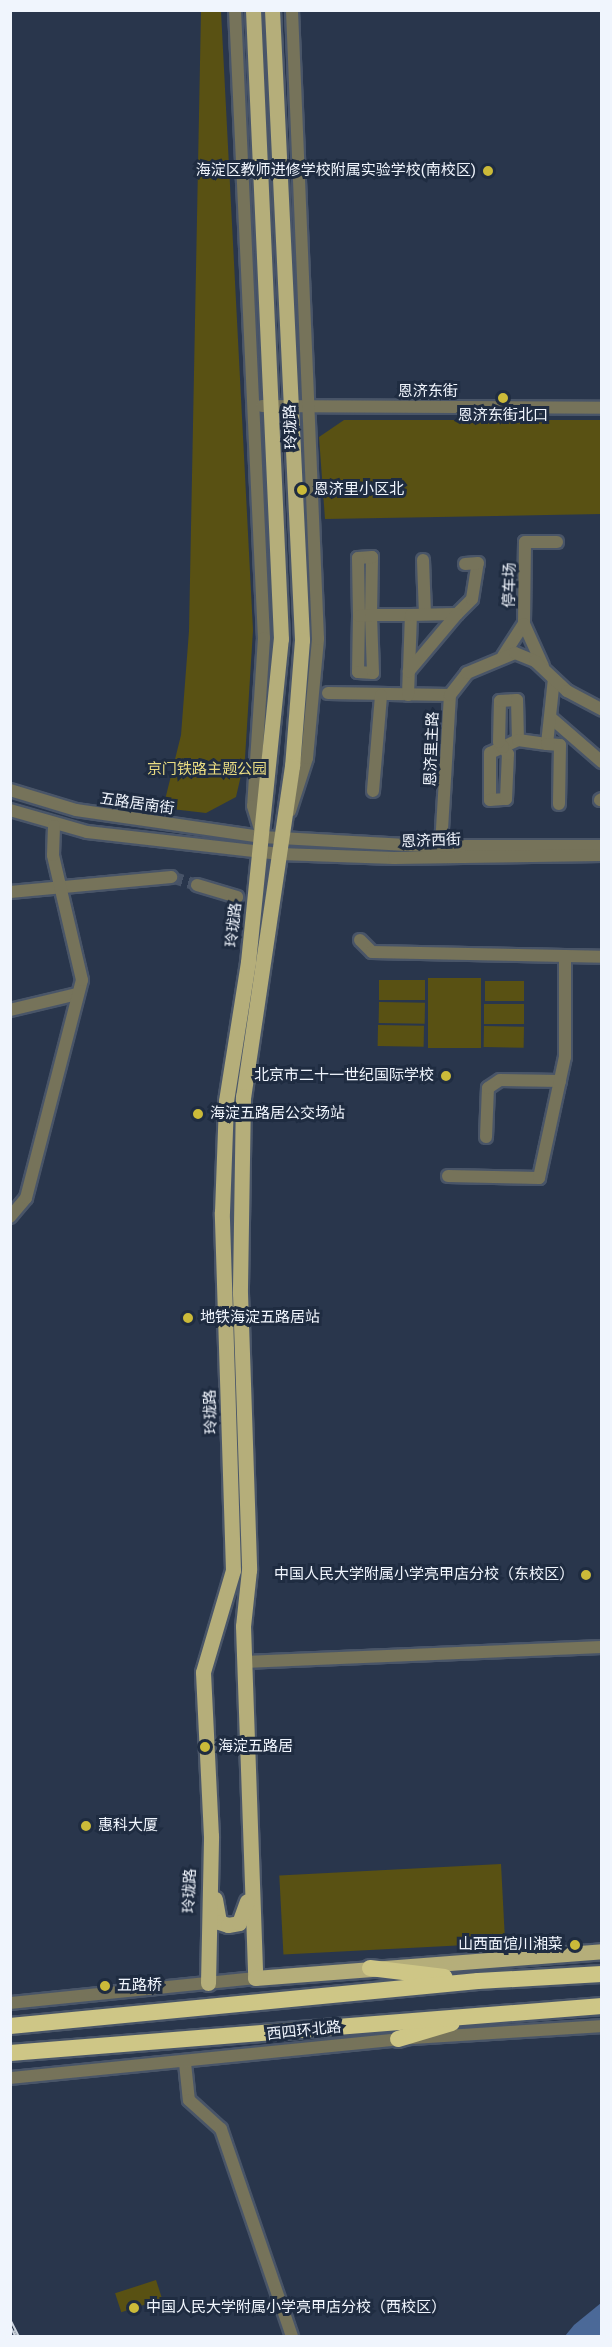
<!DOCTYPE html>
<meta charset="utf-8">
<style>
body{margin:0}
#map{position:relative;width:612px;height:2347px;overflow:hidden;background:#29364c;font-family:Roboto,"Noto Sans SC",sans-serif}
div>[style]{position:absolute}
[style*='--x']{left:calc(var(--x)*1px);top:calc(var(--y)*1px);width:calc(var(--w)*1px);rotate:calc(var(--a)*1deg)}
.green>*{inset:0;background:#595113;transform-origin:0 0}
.water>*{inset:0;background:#4b6998}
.minor-tunnel>*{height:12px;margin-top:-6px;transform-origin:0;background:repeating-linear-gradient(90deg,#475367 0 12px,transparent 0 18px)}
.roads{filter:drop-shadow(2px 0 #495568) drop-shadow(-2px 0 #495568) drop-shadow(0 2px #495568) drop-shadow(0 -2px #495568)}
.minor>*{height:12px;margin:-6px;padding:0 6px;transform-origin:6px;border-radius:6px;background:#76735a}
.major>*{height:15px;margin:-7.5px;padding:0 7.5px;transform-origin:7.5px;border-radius:7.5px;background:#b5ae7a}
.highway>*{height:16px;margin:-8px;padding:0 8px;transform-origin:8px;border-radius:8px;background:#cec686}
.rail>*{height:5px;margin-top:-2.5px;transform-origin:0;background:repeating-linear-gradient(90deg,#1f2c41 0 9px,#cdd4de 0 18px);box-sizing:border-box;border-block:2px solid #cdd4de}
.dots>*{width:16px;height:16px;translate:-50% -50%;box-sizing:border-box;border:3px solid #1f2c41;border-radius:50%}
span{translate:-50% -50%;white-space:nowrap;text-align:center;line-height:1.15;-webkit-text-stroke:6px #1f2c41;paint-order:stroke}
.poi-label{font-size:15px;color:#f0f5fd}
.right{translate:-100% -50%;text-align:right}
.left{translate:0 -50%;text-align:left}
.street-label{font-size:15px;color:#f0f5fd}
.park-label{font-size:15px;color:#e9dc82}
.frame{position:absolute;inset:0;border:12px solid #f0f5fd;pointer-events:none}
</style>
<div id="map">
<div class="green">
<i style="clip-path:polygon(201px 11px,221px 11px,253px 630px,245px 758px,236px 797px,206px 813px,163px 808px,181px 735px,189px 631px)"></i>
<i style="clip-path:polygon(344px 420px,601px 420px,601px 514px,325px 519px,319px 437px)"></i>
<i style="left:428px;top:978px;width:53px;height:70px"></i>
<i style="left:379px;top:980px;width:46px;height:20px"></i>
<i style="left:485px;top:981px;width:39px;height:20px"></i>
<i style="left:379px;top:1002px;width:46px;height:21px;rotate:1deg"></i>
<i style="left:484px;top:1004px;width:40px;height:20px"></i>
<i style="left:378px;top:1025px;width:46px;height:21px;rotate:1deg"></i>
<i style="left:484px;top:1026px;width:40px;height:21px;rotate:1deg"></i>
<i style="left:501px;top:1864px;width:79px;height:222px;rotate:87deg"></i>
<i style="left:156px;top:2280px;width:20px;height:43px;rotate:72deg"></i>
</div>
<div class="water">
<i style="clip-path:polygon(601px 2303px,601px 2336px,565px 2336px,574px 2325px)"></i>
</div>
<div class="minor-tunnel">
<i style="--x:171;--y:877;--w:27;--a:17"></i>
</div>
<div class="roads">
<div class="minor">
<i style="--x:235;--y:10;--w:629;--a:87.36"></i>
<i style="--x:264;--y:638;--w:168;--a:93.7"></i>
<i style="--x:253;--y:806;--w:24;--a:73"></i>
<i style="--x:262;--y:406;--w:340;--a:0.3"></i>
<i style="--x:423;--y:560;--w:54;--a:87.9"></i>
<i style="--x:457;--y:614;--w:21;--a:-45"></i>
<i style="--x:472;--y:599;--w:36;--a:-81"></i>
<i style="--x:478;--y:563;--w:13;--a:176"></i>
<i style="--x:359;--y:616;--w:56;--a:91"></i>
<i style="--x:358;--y:672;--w:15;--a:4"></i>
<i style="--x:373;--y:673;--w:58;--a:-92"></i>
<i style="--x:371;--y:615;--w:58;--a:-89"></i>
<i style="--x:372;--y:557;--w:14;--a:176"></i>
<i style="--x:358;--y:558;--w:58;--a:89"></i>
<i style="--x:359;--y:616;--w:12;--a:-5"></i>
<i style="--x:371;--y:615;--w:40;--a:0"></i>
<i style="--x:524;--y:624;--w:82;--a:-89.3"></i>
<i style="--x:525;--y:542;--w:32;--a:0"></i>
<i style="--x:503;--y:656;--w:38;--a:-57"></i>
<i style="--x:524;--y:624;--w:46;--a:65.7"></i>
<i style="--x:328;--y:693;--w:122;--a:0.9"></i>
<i style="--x:408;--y:695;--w:24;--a:-88"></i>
<i style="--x:409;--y:671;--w:56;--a:-88"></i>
<i style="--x:411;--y:615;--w:46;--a:-1.2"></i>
<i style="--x:457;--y:614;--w:75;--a:130.1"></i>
<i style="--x:550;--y:717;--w:69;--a:40.9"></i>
<i style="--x:518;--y:740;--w:17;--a:155"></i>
<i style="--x:503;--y:747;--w:14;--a:155"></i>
<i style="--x:490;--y:753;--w:47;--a:90"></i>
<i style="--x:490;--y:800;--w:16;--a:-4"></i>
<i style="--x:506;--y:799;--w:45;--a:-87.5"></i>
<i style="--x:508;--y:754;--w:9;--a:-126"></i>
<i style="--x:503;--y:747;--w:6;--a:-129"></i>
<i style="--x:499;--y:742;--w:41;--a:-88.6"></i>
<i style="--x:500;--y:701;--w:17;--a:-3"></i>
<i style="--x:517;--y:700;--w:40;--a:88.6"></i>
<i style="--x:518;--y:740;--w:29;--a:8"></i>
<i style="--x:547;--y:744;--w:65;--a:-83.9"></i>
<i style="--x:547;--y:744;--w:13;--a:4"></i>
<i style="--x:560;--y:745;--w:59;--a:91"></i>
<i style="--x:10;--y:790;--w:69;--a:16.9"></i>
<i style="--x:76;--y:810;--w:188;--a:8.3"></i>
<i style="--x:262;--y:837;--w:163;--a:3.2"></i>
<i style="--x:425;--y:846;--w:177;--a:0"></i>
<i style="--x:373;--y:791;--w:96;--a:-85.2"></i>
<i style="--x:600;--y:800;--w:2;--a:-27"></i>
<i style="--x:10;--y:810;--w:80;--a:15.9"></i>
<i style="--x:87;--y:832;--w:194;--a:6.5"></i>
<i style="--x:280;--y:854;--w:114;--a:2"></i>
<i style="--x:394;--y:858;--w:208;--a:-0.8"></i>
<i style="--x:290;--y:811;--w:56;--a:-72.2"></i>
<i style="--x:307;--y:758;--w:120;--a:-84.7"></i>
<i style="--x:318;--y:639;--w:630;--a:-92.37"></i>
<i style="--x:441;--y:846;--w:151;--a:-86.6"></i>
<i style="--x:450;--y:695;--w:28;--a:-52"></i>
<i style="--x:467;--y:673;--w:52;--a:-22.6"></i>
<i style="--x:515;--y:653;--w:22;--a:22"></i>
<i style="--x:535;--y:661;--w:44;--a:43.2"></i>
<i style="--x:567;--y:691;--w:40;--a:28"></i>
<i style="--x:197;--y:885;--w:42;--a:16.7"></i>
<i style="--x:10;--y:892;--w:162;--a:-5.3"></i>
<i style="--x:360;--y:940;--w:17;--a:45"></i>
<i style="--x:372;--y:952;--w:230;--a:1.2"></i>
<i style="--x:10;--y:1010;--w:69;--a:-13.4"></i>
<i style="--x:486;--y:1137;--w:49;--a:-87.7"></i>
<i style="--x:488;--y:1088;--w:14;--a:-34"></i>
<i style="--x:500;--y:1080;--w:60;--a:1"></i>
<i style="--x:448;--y:1176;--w:91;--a:1.3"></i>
<i style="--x:539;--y:1178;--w:124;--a:-77.9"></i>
<i style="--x:565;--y:1057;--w:100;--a:-90"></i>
<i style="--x:10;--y:1217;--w:25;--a:-50"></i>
<i style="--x:26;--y:1198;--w:225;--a:-75.6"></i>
<i style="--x:82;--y:980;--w:128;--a:-103.1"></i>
<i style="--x:53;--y:855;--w:29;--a:-88"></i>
<i style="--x:244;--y:1662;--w:358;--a:-2.4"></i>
<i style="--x:10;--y:2003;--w:246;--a:-5.8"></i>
<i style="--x:185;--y:2063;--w:37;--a:84"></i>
<i style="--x:189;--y:2100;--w:43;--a:42.2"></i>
<i style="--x:221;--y:2129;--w:219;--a:71.1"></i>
<i style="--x:10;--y:2078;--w:390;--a:-5.7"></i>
<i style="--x:398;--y:2039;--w:204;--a:-3.6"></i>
</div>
<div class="major">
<i style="--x:272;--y:10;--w:631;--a:87.27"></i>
<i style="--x:302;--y:640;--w:126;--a:94.5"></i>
<i style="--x:292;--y:766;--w:334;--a:98.4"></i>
<i style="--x:243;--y:1096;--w:197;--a:90.9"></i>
<i style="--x:240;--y:1293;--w:277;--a:88.1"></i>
<i style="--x:249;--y:1570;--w:56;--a:96.1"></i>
<i style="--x:243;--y:1626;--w:352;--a:88"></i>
<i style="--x:255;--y:1978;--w:348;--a:-4.4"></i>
<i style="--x:215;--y:1899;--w:23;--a:80"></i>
<i style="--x:219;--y:1922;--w:9;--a:18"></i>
<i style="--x:228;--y:1925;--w:11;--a:-10"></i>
<i style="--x:239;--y:1923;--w:23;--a:-70"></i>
<i style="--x:208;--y:1983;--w:147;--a:-88.8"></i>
<i style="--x:211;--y:1836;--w:164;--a:-92.8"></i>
<i style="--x:203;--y:1672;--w:106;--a:-73.6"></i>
<i style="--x:233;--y:1570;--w:358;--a:-91.8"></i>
<i style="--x:222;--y:1212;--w:111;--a:-87.9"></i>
<i style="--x:226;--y:1101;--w:141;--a:-81"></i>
<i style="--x:248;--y:962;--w:325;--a:-84.2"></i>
<i style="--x:281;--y:639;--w:630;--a:-92.55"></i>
</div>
<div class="highway">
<i style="--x:370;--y:1968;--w:75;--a:6.9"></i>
<i style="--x:10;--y:2026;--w:470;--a:-5.5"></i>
<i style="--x:478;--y:1981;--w:124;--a:-3.2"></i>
<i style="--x:398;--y:2039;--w:56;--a:-16.5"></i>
<i style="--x:10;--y:2053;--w:594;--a:-4.54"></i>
</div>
</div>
<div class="rail">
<i style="--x:10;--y:2322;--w:16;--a:63"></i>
</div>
<div class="dots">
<i style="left:488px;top:171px;background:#cbba39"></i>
<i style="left:503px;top:398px;background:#cbba39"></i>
<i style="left:302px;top:490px;background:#cbba39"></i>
<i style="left:446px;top:1076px;background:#cbba39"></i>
<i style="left:198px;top:1114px;background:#cbba39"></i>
<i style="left:188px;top:1318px;background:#cbba39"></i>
<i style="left:586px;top:1575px;background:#cbba39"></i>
<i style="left:205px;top:1747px;background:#cbba39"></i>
<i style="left:86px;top:1826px;background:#cbba39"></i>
<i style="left:575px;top:1945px;background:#cbba39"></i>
<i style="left:105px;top:1986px;background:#cbba39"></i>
<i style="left:134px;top:2308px;background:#cbba39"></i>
</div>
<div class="poi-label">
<span class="right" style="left:476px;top:171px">海淀区教师进修学校附属实验学校(南校区)</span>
<span style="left:503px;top:416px">恩济东街北口</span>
<span class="left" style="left:314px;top:490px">恩济里小区北</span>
<span class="right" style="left:434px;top:1076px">北京市二十一世纪国际学校</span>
<span class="left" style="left:210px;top:1114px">海淀五路居公交场站</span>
<span class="left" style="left:200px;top:1318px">地铁海淀五路居站</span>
<span class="right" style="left:574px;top:1575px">中国人民大学附属小学亮甲店分校（东校区）</span>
<span class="left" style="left:218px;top:1747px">海淀五路居</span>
<span class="left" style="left:98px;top:1826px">惠科大厦</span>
<span class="right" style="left:563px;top:1945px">山西面馆川湘菜</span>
<span class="left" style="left:117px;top:1986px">五路桥</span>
<span class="left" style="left:146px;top:2308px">中国人民大学附属小学亮甲店分校（西校区）</span>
</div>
<div class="street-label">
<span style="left:428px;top:392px">恩济东街</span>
<span style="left:291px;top:427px;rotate:-92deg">玲珑路</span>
<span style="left:510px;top:585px;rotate:-89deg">停车场</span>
<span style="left:432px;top:749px;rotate:-88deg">恩济里主路</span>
<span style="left:137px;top:804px;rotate:8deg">五路居南街</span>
<span style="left:431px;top:841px;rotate:-2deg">恩济西街</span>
<span style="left:234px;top:925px;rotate:-84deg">玲珑路</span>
<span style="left:211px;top:1412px;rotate:-92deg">玲珑路</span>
<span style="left:190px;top:1891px;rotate:-88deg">玲珑路</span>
<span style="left:304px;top:2031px;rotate:-6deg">西四环北路</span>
</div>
<div class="park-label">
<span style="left:207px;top:770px">京门铁路主题公园</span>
</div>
<div class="frame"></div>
</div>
